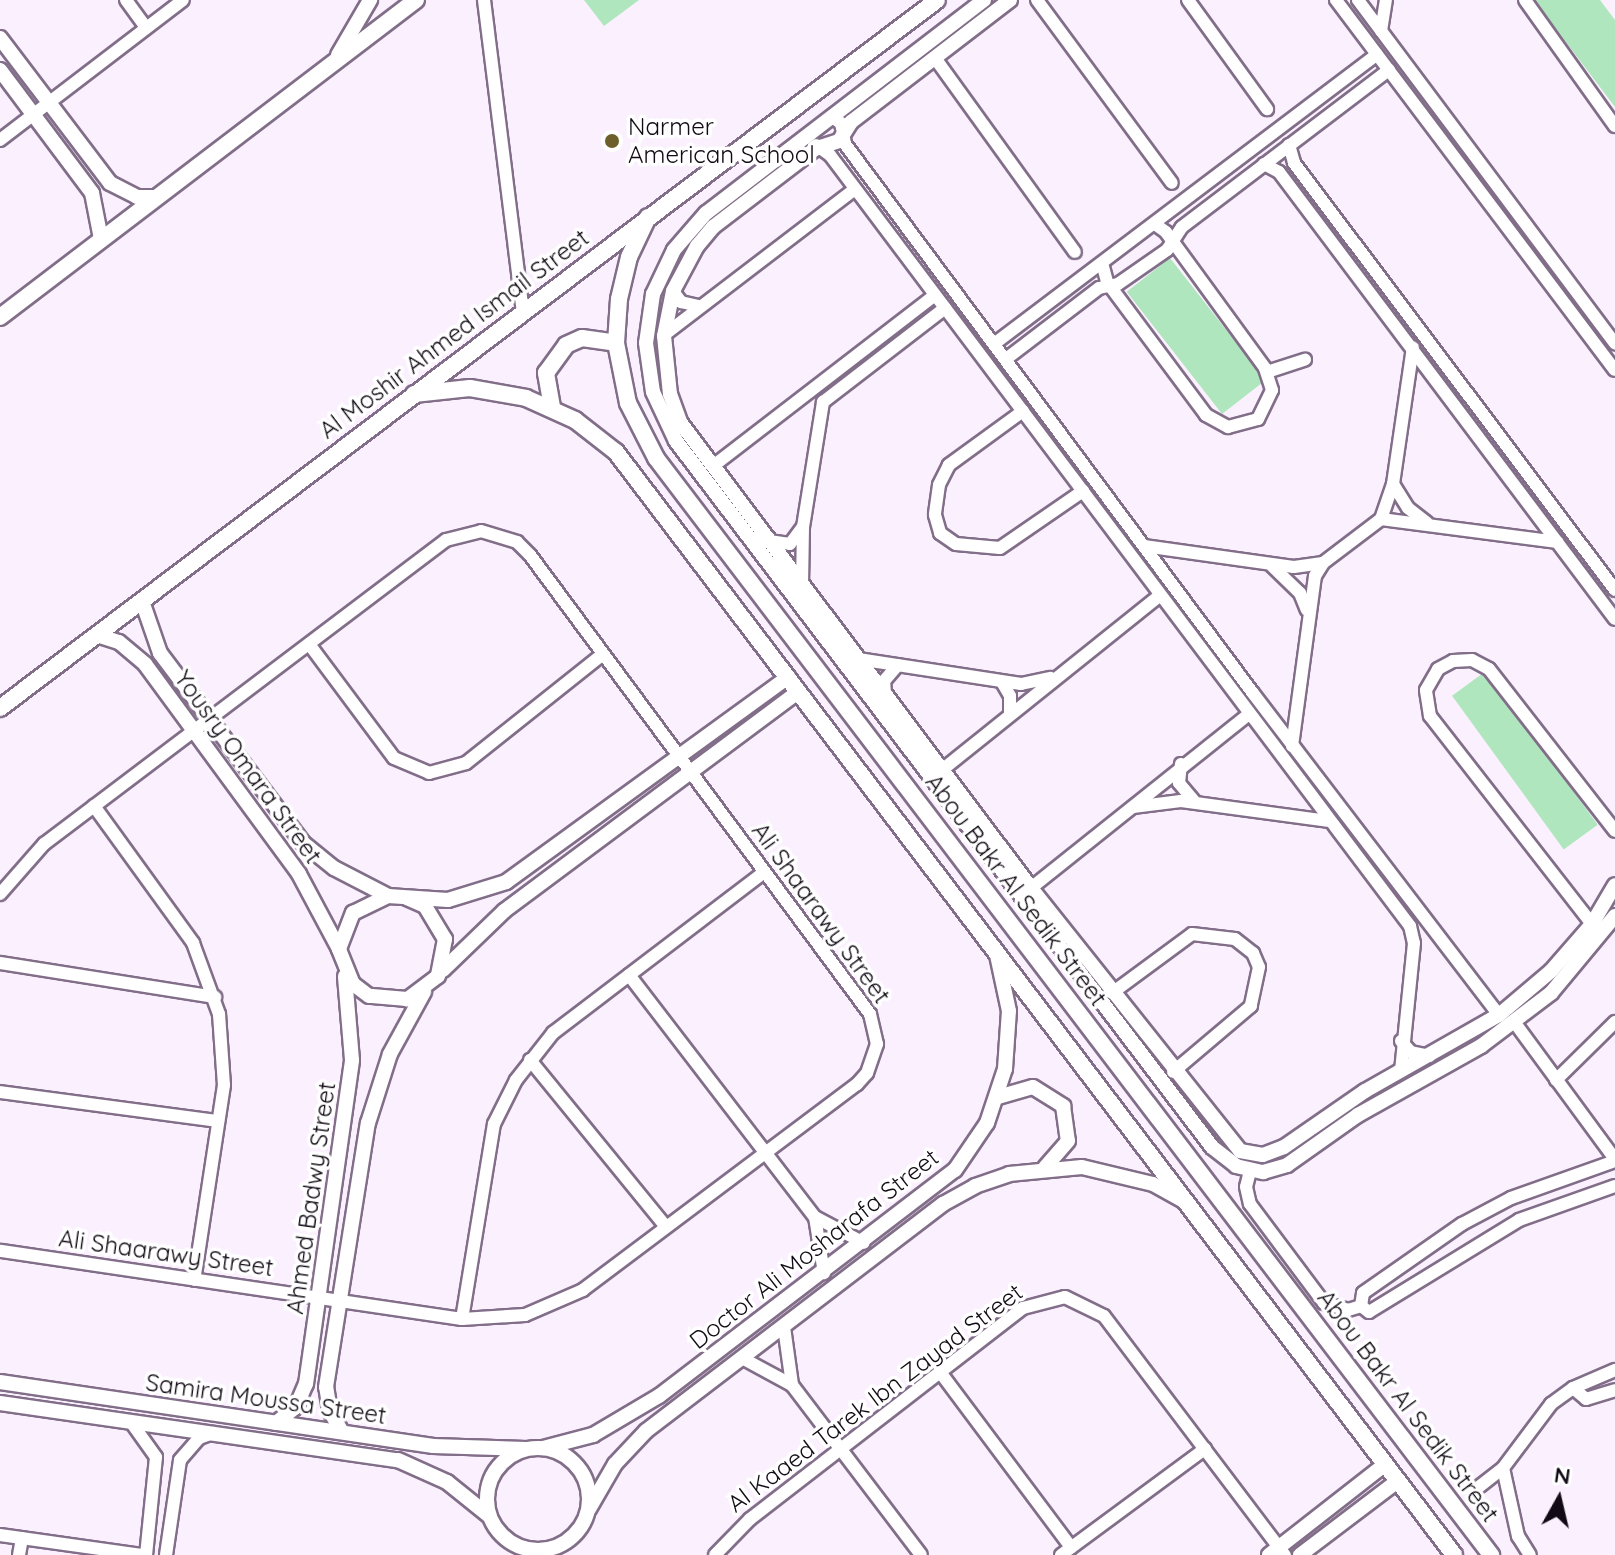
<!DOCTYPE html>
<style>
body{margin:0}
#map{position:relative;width:1615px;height:1555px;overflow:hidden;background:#fbf1fe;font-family:Quicksand,sans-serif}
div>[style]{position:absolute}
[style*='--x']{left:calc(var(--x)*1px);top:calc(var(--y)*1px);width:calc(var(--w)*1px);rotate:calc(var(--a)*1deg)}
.green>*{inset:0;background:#b0e6be;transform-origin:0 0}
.roads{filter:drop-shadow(2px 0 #826e89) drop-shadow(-2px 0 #826e89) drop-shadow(0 2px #826e89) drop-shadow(0 -2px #826e89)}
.minor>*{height:12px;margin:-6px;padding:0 6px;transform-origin:6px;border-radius:6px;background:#fff}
.tertiary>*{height:14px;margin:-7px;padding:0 7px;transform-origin:7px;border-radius:7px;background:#fff}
.tertiary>.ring{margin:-7px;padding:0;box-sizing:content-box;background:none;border:14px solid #fff;border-radius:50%}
.secondary>*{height:16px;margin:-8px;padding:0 8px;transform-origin:8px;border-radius:8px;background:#fff}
.dots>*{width:22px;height:22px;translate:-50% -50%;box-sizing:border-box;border:4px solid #fff;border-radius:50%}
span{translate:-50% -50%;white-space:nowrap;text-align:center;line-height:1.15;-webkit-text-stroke:7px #fff;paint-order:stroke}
.poi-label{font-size:24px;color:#120b15}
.left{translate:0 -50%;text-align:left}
.street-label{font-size:24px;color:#120b15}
.north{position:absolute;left:1519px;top:1459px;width:80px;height:80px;-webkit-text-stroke:6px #fff;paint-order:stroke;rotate:8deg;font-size:22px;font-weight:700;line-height:32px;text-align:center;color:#120b15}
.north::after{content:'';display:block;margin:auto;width:28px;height:36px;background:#120b15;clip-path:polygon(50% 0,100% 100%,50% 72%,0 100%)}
</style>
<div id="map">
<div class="green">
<i style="clip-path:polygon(584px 0,639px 0,604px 26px)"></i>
<i style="clip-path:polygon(1534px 0,1600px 0,1615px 20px,1615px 107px)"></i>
<i style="left:1170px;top:258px;width:155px;height:55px;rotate:52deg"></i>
<i style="left:1486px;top:671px;width:190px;height:42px;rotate:54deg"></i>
</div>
<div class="roads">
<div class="minor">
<i style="--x:126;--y:0;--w:34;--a:54"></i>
<i style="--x:484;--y:0;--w:314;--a:82.9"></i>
<i style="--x:1037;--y:0;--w:227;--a:53.6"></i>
<i style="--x:1188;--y:0;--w:135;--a:54.1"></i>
<i style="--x:1336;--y:0;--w:463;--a:53"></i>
<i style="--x:1358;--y:0;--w:429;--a:53.2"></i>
<i style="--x:1525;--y:0;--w:155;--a:54.5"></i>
<i style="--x:1381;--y:31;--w:31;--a:-81"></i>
<i style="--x:935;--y:58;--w:239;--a:54.2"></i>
<i style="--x:832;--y:117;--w:11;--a:34"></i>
<i style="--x:841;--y:123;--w:21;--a:79"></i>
<i style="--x:845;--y:144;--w:683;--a:53.4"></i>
<i style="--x:1252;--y:692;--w:407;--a:52.6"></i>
<i style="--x:0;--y:140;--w:230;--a:-37.4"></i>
<i style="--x:816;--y:145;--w:17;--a:36"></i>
<i style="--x:830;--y:155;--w:965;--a:53.05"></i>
<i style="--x:1410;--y:926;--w:17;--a:77"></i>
<i style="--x:1414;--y:943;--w:129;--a:95.8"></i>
<i style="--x:1289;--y:145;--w:19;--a:74"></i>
<i style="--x:1294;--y:163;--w:534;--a:53.07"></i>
<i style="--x:1264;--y:164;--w:17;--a:28"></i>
<i style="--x:1279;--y:172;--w:559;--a:53.07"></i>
<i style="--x:1102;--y:263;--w:20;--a:75"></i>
<i style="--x:1107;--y:282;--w:166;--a:53.3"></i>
<i style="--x:1206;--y:415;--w:25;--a:29"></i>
<i style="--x:1228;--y:427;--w:31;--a:-15"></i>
<i style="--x:1258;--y:419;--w:32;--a:-64"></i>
<i style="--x:1272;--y:390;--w:23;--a:-108"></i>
<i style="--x:1265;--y:368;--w:168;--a:-126.1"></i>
<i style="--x:1166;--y:232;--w:14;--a:-144"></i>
<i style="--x:673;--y:291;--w:14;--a:54"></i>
<i style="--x:681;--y:302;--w:17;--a:13"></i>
<i style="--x:664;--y:335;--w:240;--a:-37.4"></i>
<i style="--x:994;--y:344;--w:480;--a:-37.1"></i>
<i style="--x:1006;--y:359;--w:117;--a:-37.4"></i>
<i style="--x:1099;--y:288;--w:19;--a:-12"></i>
<i style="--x:1118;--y:284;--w:60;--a:-34.8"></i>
<i style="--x:1167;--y:250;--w:27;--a:-57"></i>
<i style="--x:1182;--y:227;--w:260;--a:-37.2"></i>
<i style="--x:1267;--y:372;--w:40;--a:-18"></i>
<i style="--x:1023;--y:411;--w:92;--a:143.9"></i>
<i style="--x:949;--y:465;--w:22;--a:117"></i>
<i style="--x:939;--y:485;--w:30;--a:98"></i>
<i style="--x:935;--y:515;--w:19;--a:74"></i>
<i style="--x:940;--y:533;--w:19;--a:35"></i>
<i style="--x:956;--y:544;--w:44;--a:5.2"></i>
<i style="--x:1000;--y:548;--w:101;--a:-34.5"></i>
<i style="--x:713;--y:466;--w:280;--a:-37.6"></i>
<i style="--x:1393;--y:484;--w:28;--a:58"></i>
<i style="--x:1408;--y:508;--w:24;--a:38"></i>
<i style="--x:1381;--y:519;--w:178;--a:7.4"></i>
<i style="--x:769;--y:541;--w:21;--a:8"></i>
<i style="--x:790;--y:544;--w:21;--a:-53"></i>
<i style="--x:1144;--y:546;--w:151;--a:8"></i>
<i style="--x:1294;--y:567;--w:29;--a:-8"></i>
<i style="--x:1272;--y:566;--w:39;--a:44"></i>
<i style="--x:1300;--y:593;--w:18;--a:68"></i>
<i style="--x:802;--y:585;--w:58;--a:-89"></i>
<i style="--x:803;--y:527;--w:127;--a:-80.9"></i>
<i style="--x:823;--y:402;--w:154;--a:-37.6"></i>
<i style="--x:309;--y:644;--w:142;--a:53.3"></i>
<i style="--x:394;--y:758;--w:38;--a:23"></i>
<i style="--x:429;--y:773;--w:38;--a:-15"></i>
<i style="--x:466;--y:763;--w:175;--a:-38.5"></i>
<i style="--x:858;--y:659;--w:165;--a:8.7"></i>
<i style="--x:1021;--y:684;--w:30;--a:-12"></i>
<i style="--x:1002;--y:682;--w:16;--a:60"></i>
<i style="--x:1010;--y:696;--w:16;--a:90"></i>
<i style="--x:885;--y:694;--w:13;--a:-94"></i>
<i style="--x:884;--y:681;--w:21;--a:-49"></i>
<i style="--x:1292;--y:746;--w:172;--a:-82.3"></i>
<i style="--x:1315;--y:576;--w:15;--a:-58"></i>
<i style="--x:1323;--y:563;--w:73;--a:-37.2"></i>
<i style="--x:1381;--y:519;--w:37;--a:-71"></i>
<i style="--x:1393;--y:484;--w:138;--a:-81.7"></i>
<i style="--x:1181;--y:764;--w:19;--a:96"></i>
<i style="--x:1179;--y:783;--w:23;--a:50"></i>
<i style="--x:942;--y:770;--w:277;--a:-38.7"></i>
<i style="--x:94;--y:806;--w:169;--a:54.1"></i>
<i style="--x:193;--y:943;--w:76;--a:69.9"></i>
<i style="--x:219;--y:1014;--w:71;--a:86"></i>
<i style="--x:224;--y:1085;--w:197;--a:98.7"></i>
<i style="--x:1133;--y:807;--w:48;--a:-7.1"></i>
<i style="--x:1181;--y:801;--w:148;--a:7.7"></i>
<i style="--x:1031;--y:888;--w:278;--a:-38.6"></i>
<i style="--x:0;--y:894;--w:67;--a:-48.7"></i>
<i style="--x:44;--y:844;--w:504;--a:-37.1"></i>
<i style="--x:446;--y:540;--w:36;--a:-14"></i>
<i style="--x:481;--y:531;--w:38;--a:17"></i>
<i style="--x:517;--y:542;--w:18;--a:45"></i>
<i style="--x:530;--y:555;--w:571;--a:53.47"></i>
<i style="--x:870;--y:1014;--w:31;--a:77"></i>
<i style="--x:877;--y:1044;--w:31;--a:109"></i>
<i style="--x:867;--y:1073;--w:15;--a:132"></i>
<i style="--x:857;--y:1084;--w:343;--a:143.1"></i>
<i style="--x:583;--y:1290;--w:63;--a:156.7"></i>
<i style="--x:525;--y:1315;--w:63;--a:176.4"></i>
<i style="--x:462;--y:1319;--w:467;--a:-171.6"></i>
<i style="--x:1592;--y:924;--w:264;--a:-127.9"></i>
<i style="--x:1430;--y:716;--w:26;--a:-99"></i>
<i style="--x:1426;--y:690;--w:24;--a:-60"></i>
<i style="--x:1438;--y:669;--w:17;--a:-28"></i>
<i style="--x:1453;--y:661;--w:19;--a:-3"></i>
<i style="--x:1472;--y:660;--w:19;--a:28"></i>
<i style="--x:1489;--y:669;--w:205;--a:52.1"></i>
<i style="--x:0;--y:963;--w:218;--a:9"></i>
<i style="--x:629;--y:975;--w:305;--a:52.5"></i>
<i style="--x:815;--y:1217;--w:55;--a:28"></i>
<i style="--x:1112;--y:993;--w:99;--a:-36.4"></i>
<i style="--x:1192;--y:934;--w:43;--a:6.6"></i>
<i style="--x:1235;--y:939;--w:23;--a:38"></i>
<i style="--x:1253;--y:953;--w:15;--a:67"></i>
<i style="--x:1259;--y:967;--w:40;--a:102"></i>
<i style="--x:1251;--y:1006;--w:102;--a:139.8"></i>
<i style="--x:1515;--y:1023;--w:169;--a:53.7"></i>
<i style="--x:1401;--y:1041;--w:15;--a:48"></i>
<i style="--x:1411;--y:1052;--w:19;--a:12"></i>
<i style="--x:530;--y:1060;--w:215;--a:50.8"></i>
<i style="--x:1556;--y:1080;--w:83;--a:-44.5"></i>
<i style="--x:0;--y:1092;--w:220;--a:7.6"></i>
<i style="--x:1250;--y:1171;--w:16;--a:104"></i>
<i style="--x:1246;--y:1187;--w:17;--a:77"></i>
<i style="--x:1250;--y:1204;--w:124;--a:53.2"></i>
<i style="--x:1324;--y:1303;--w:25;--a:16"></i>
<i style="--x:1348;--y:1310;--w:14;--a:-17"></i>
<i style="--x:1361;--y:1306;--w:10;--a:37"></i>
<i style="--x:1369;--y:1312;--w:176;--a:-31.5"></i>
<i style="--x:1519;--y:1220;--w:102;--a:-19.5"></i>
<i style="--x:815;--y:1217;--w:57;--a:80.9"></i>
<i style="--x:1361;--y:1306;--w:13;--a:-81"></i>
<i style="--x:1363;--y:1293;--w:121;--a:-34.9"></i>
<i style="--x:1462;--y:1224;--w:55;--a:-28"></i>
<i style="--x:1511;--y:1198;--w:110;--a:-19.6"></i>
<i style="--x:462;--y:1319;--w:198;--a:-80.7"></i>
<i style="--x:494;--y:1124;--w:49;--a:-63.4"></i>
<i style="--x:516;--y:1080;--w:60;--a:-51.8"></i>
<i style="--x:553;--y:1033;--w:265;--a:-37.3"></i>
<i style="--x:784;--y:1327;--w:59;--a:82.1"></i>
<i style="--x:742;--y:1358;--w:57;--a:28.4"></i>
<i style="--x:792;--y:1385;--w:213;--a:52.8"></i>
<i style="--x:940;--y:1372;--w:219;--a:53.2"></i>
<i style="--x:1573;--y:1388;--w:17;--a:40"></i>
<i style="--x:1586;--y:1399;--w:30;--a:-17"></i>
<i style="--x:131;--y:1422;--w:43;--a:54.5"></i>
<i style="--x:156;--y:1457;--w:99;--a:95.8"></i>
<i style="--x:1503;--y:1468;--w:70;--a:77.6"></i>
<i style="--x:1518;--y:1536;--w:22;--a:58"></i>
<i style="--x:1480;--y:1486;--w:29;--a:-38"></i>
<i style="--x:1503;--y:1468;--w:80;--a:-53.1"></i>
<i style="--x:1551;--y:1404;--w:27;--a:-36"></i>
<i style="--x:1573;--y:1388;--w:46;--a:-23.2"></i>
<i style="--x:0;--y:1535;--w:143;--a:8"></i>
<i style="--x:19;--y:1555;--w:17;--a:-80"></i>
<i style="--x:166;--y:1555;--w:96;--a:-81.6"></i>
<i style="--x:180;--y:1460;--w:29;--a:-49"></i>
<i style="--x:199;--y:1438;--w:15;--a:-20"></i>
<i style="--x:715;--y:1555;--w:50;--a:-45.8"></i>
<i style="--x:750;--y:1519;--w:345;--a:-37.7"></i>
<i style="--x:1023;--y:1308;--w:43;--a:-14.7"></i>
<i style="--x:1065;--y:1297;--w:43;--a:26"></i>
<i style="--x:1104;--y:1316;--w:300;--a:52.9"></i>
<i style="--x:1061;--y:1555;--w:179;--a:-36.4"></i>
</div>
<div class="tertiary">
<i style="--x:984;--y:0;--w:350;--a:142.5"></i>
<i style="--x:706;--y:213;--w:49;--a:130.9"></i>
<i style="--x:674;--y:250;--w:49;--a:115.5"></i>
<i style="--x:653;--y:294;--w:49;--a:98.1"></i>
<i style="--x:646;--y:343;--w:49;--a:81.9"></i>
<i style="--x:653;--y:392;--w:54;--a:64.9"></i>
<i style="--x:676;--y:441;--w:886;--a:52.79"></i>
<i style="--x:1212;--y:1147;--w:31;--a:38"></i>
<i style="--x:1236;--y:1166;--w:28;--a:13"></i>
<i style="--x:1263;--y:1172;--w:25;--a:-16"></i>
<i style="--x:1287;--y:1165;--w:87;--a:-35.2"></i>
<i style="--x:1358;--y:1115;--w:141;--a:-29.3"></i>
<i style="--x:1481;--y:1046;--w:88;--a:-37.1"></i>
<i style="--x:1551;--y:993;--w:100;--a:-50.3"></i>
<i style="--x:1010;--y:0;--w:200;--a:142.5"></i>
<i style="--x:851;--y:122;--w:22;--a:122"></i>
<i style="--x:839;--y:141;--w:25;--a:162"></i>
<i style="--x:815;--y:149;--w:128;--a:142.6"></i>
<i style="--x:713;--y:227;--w:25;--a:130"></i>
<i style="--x:697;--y:246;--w:51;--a:118.1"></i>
<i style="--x:673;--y:291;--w:46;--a:101.3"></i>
<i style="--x:664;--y:336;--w:58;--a:84.1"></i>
<i style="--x:670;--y:394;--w:30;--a:70"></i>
<i style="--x:680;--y:422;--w:583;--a:53.01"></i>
<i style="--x:1031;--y:888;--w:336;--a:51.5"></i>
<i style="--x:1240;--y:1151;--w:23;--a:10"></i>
<i style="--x:1263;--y:1155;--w:22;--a:-21"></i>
<i style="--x:1284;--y:1147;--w:98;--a:-34.7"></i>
<i style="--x:1365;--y:1091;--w:154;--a:-29.6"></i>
<i style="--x:1499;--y:1015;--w:68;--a:-40.2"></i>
<i style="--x:1551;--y:971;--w:62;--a:-48.9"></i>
<i style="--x:1592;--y:924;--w:45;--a:-59.5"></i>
<i style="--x:0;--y:38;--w:182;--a:52.8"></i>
<i style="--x:110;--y:183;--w:30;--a:27"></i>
<i style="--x:137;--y:197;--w:19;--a:0"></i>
<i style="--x:338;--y:55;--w:64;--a:-59.8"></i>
<i style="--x:0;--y:70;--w:154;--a:53.2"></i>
<i style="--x:92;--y:193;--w:47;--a:78.9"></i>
<i style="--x:142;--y:601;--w:55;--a:70.9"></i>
<i style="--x:160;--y:653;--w:238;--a:53"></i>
<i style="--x:303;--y:843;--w:40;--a:39"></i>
<i style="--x:334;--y:868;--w:61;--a:27.4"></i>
<i style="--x:97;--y:635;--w:23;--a:18"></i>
<i style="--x:119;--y:642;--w:34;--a:40"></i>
<i style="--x:145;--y:664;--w:260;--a:53.7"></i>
<i style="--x:299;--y:874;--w:85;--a:61.9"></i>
<i style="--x:407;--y:898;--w:20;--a:24"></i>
<i style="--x:425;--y:906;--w:39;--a:59"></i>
<i style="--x:445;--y:939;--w:38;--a:101"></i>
<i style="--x:438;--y:976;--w:39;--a:143"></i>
<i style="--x:407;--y:999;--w:38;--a:-175"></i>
<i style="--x:369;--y:996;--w:20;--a:-143"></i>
<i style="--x:353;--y:984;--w:38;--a:-112"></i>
<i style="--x:339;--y:949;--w:39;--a:-69"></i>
<i style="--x:353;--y:913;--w:39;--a:-26"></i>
<i style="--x:388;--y:896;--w:60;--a:3.8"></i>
<i style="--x:448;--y:900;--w:61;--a:-17.2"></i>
<i style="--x:506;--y:882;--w:349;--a:-36"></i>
<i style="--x:443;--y:970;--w:85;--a:-44"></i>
<i style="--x:504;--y:911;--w:368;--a:-36.7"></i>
<i style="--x:998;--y:1097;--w:36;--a:-16"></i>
<i style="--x:1033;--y:1087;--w:36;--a:32"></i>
<i style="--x:1063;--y:1106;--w:35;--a:82"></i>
<i style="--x:1068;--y:1141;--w:35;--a:131"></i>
<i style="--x:0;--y:1382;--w:438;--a:8.4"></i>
<i style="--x:433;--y:1446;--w:93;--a:1.8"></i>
<i style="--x:0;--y:1403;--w:402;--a:8.2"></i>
<i style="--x:398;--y:1460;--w:54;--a:24.2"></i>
<i style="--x:447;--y:1482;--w:53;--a:38.8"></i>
<i style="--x:276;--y:1423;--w:26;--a:-39"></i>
<i style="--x:296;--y:1407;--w:25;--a:-67"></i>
<i style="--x:306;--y:1384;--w:327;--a:-81.9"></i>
<i style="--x:352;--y:1060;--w:84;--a:-94.8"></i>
<i style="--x:342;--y:1432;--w:24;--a:-120"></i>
<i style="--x:330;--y:1411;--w:24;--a:-99"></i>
<i style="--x:326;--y:1387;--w:267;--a:-81"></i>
<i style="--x:368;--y:1123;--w:72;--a:-72.3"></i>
<i style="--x:390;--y:1054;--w:71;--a:-61.3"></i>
<i class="ring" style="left:487px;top:1448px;width:88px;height:88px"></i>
<i style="--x:543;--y:1448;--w:52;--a:-14.6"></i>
<i style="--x:593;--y:1435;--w:77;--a:-30.6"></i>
<i style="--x:659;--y:1396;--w:372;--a:-37.4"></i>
<i style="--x:955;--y:1170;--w:57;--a:-55.8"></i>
<i style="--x:987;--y:1123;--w:57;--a:-71.6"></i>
<i style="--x:1005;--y:1069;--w:58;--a:-86.1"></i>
<i style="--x:1009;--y:1011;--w:57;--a:-102.1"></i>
<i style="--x:589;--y:1509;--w:52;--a:-60"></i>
<i style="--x:615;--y:1464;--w:45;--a:-46.8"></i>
<i style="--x:646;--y:1431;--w:374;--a:-37.4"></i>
<i style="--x:943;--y:1204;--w:37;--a:-29"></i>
<i style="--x:975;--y:1186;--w:36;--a:-19"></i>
<i style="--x:1009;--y:1174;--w:73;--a:-5.5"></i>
<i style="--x:1082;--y:1167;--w:73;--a:13.5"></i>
<i style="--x:1153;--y:1184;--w:37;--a:29"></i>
<i style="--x:1269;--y:1555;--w:145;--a:-38"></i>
<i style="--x:1300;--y:1555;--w:119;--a:-37.2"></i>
</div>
<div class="secondary">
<i style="--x:648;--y:217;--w:44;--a:115.4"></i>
<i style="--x:629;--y:257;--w:43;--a:103.4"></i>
<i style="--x:619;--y:299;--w:44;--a:93.9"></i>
<i style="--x:616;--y:343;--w:61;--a:78.7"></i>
<i style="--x:628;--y:403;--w:62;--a:63"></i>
<i style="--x:656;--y:458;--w:1379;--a:52.72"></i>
<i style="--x:0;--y:317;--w:523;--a:-37.31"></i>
<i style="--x:414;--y:394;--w:56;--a:-6.1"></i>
<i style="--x:470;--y:388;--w:57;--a:10.1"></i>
<i style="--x:526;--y:398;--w:54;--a:24.2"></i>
<i style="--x:575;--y:420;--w:52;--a:38"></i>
<i style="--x:616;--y:452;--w:1385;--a:52.77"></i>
<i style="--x:552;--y:407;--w:35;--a:-100"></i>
<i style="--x:546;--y:373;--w:34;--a:-54"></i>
<i style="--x:566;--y:345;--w:17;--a:-24"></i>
<i style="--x:582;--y:338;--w:34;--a:8"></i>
<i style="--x:0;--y:708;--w:1174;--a:-37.07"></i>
</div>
</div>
<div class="dots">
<i style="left:612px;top:141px;background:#6d5e2c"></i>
</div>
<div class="poi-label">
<span class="left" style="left:628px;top:141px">Narmer<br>American School</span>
</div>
<div class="street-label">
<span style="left:454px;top:334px;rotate:-37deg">Al Moshir Ahmed Ismail Street</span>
<span style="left:248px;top:767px;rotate:54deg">Yousry Omara Street</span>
<span style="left:1016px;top:890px;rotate:53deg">Abou Bakr Al Sedik Street</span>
<span style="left:821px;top:913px;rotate:54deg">Ali Shaarawy Street</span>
<span style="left:311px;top:1198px;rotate:-82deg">Ahmed Badwy Street</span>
<span style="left:814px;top:1249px;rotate:-38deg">Doctor Ali Mosharafa Street</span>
<span style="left:166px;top:1253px;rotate:8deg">Ali Shaarawy Street</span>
<span style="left:875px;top:1398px;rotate:-37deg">Al Kaaed Tarek Ibn Zayad Street</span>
<span style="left:266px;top:1399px;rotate:8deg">Samira Moussa Street</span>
<span style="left:1408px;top:1406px;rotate:53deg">Abou Bakr Al Sedik Street</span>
</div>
<div class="north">N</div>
</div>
